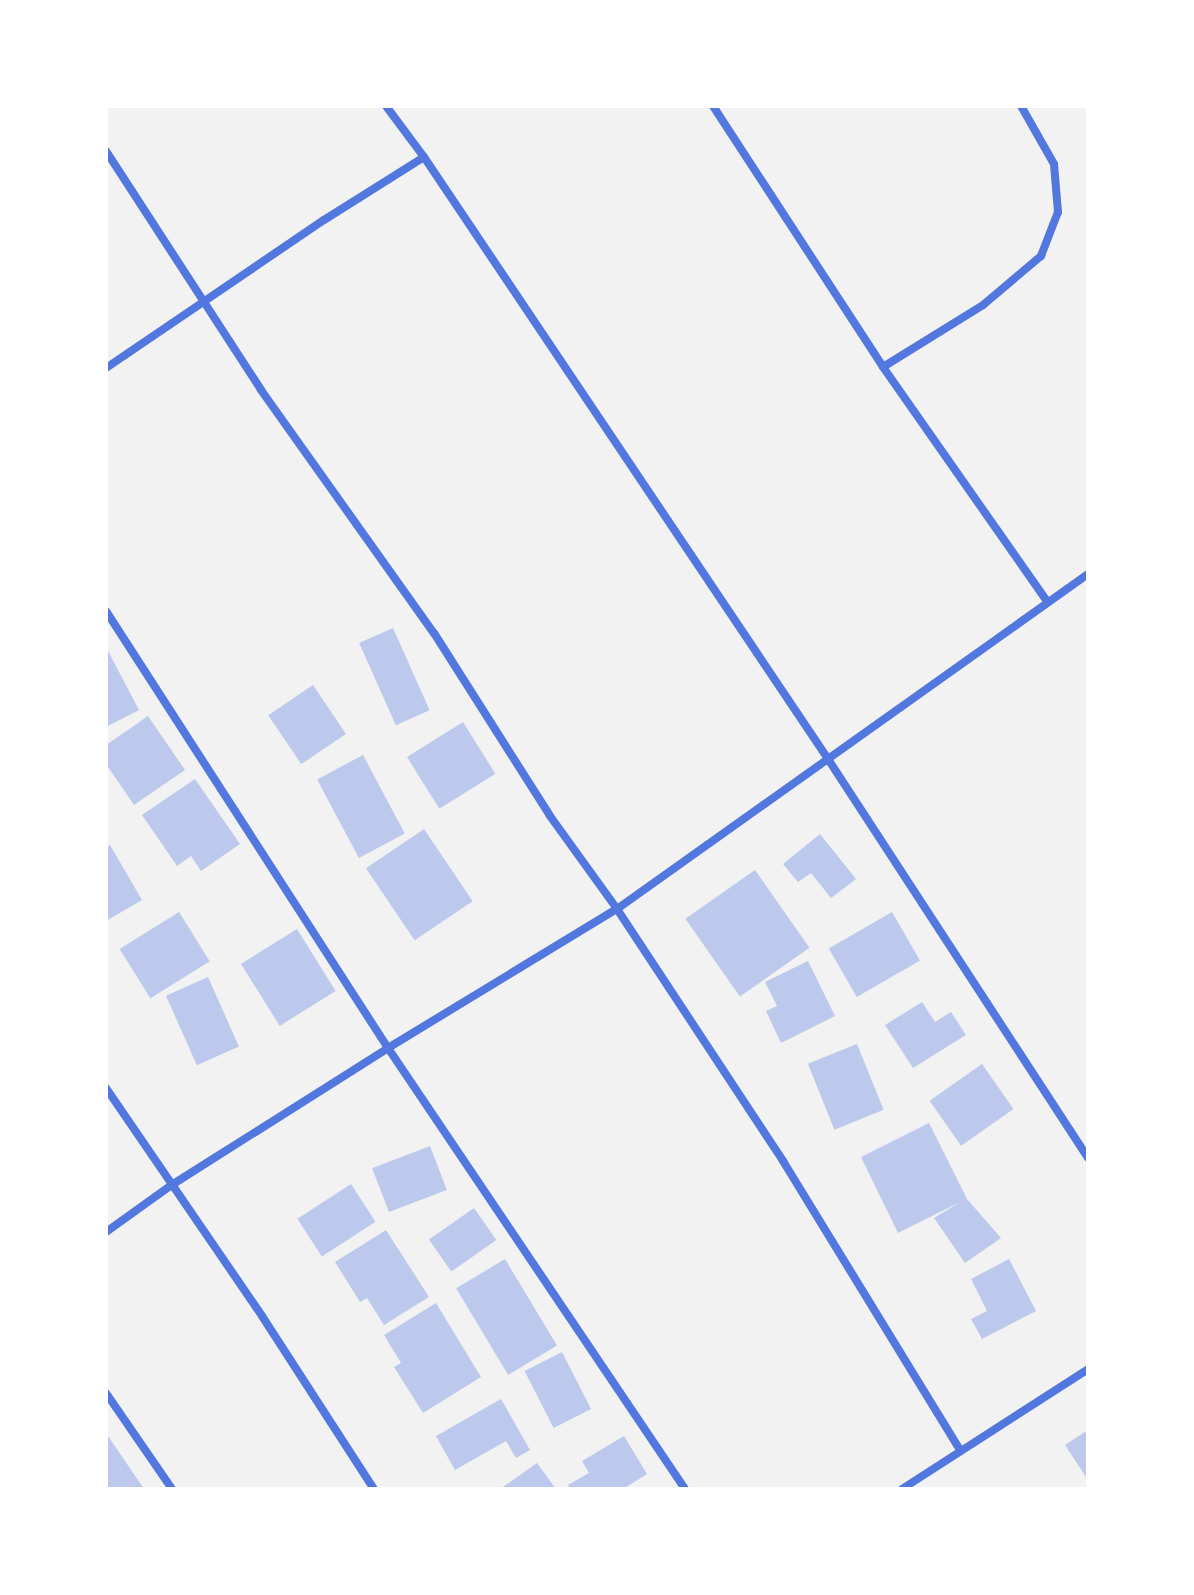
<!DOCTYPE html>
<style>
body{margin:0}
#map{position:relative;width:1194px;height:1595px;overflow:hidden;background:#f2f2f2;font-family:Cabin,sans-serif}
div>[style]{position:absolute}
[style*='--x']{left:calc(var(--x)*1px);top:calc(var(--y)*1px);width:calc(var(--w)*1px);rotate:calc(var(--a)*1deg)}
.building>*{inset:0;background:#bdc9ec;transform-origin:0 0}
.minor>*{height:8px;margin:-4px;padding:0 4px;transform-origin:4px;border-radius:4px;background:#5277de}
span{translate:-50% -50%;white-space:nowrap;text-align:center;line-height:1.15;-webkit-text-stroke:7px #fff;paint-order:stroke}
.frame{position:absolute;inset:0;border:108px solid #fff;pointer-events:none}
</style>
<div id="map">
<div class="building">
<i style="left:393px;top:628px;width:90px;height:37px;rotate:66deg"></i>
<i style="clip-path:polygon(106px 647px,139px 710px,106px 727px)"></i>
<i style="left:313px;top:685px;width:59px;height:54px;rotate:56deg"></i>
<i style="clip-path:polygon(148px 716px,185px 770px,134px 805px,106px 764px,106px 745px)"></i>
<i style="left:463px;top:722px;width:61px;height:66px;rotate:58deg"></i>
<i style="left:363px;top:755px;width:89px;height:52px;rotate:62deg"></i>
<i style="clip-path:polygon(195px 779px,240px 844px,201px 871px,191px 856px,177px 866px,142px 815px)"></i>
<i style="left:424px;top:829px;width:87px;height:70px;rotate:56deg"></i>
<i style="clip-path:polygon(820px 834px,856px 879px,831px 898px,811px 873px,798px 882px,783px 864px)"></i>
<i style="clip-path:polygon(110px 845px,142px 900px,106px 921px,106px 847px)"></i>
<i style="left:755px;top:870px;width:95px;height:85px;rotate:55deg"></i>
<i style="left:179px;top:912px;width:58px;height:70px;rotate:58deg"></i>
<i style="left:892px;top:912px;width:56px;height:73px;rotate:60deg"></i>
<i style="left:297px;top:929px;width:73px;height:66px;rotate:58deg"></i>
<i style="clip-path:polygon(808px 961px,835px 1016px,781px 1043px,766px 1011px,777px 1006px,765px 982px)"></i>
<i style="left:208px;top:977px;width:76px;height:46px;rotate:66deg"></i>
<i style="clip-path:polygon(922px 1002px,935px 1022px,951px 1012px,966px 1035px,913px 1068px,885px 1025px)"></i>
<i style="left:857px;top:1044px;width:71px;height:53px;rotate:68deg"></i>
<i style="left:982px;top:1064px;width:55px;height:64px;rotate:55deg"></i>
<i style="clip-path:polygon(929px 1123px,967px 1199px,1001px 1238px,965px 1263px,934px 1218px,960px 1202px,898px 1233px,861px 1157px)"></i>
<i style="left:430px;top:1146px;width:47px;height:62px;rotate:69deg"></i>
<i style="left:351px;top:1184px;width:45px;height:64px;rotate:57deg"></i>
<i style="left:474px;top:1208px;width:39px;height:55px;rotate:55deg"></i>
<i style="clip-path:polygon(386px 1230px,429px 1297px,384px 1325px,367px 1298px,360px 1302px,335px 1262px)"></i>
<i style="left:505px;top:1259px;width:101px;height:57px;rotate:59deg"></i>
<i style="clip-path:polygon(1009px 1259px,1036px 1311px,982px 1339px,971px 1319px,987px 1311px,971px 1279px)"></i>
<i style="clip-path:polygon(436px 1303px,481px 1377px,423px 1413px,394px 1367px,401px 1363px,384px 1335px)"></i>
<i style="left:562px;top:1352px;width:64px;height:42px;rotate:63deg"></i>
<i style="clip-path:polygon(501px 1399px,530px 1450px,516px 1458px,506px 1441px,455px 1470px,436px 1436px)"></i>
<i style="clip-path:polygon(1088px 1430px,1088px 1480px,1065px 1445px)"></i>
<i style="clip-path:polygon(106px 1433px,144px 1489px,106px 1489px)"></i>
<i style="clip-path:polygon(624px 1436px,647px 1474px,623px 1489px,570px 1489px,568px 1485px,589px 1473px,582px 1461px)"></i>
<i style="clip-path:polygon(537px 1463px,556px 1489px,500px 1489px)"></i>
</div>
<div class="minor">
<i style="--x:386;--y:106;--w:64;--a:53.3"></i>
<i style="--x:424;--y:157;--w:725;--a:56.13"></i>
<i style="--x:828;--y:759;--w:476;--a:56.9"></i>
<i style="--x:713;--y:106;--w:311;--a:56.9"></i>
<i style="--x:883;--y:367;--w:284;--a:55"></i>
<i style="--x:106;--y:151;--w:285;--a:57"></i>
<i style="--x:261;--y:390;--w:298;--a:54.6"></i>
<i style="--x:434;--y:633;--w:217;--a:57.6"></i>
<i style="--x:550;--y:816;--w:115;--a:54.2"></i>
<i style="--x:617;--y:909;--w:302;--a:56.6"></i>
<i style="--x:783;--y:1161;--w:339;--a:58.5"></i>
<i style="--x:883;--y:367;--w:118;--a:-31.8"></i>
<i style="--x:983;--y:305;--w:76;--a:-40.2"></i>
<i style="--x:1041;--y:256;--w:47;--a:-68.9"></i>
<i style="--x:1058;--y:212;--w:48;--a:-94.8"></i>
<i style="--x:1054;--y:164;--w:67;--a:-119.6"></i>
<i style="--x:106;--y:368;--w:263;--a:-34.2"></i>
<i style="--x:324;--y:220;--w:118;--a:-32.2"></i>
<i style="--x:106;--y:611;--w:520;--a:57.17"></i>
<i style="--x:388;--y:1048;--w:532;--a:56.04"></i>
<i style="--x:106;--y:1088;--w:276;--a:55.6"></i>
<i style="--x:262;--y:1316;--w:206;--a:57.1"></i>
<i style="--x:106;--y:1232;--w:79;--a:-35.7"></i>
<i style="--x:170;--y:1186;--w:258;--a:-32.3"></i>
<i style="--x:388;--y:1048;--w:268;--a:-31.3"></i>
<i style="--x:617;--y:909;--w:578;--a:-35.42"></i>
<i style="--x:106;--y:1393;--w:116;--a:55.5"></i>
<i style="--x:902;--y:1489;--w:221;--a:-32.8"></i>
</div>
<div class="frame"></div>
</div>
